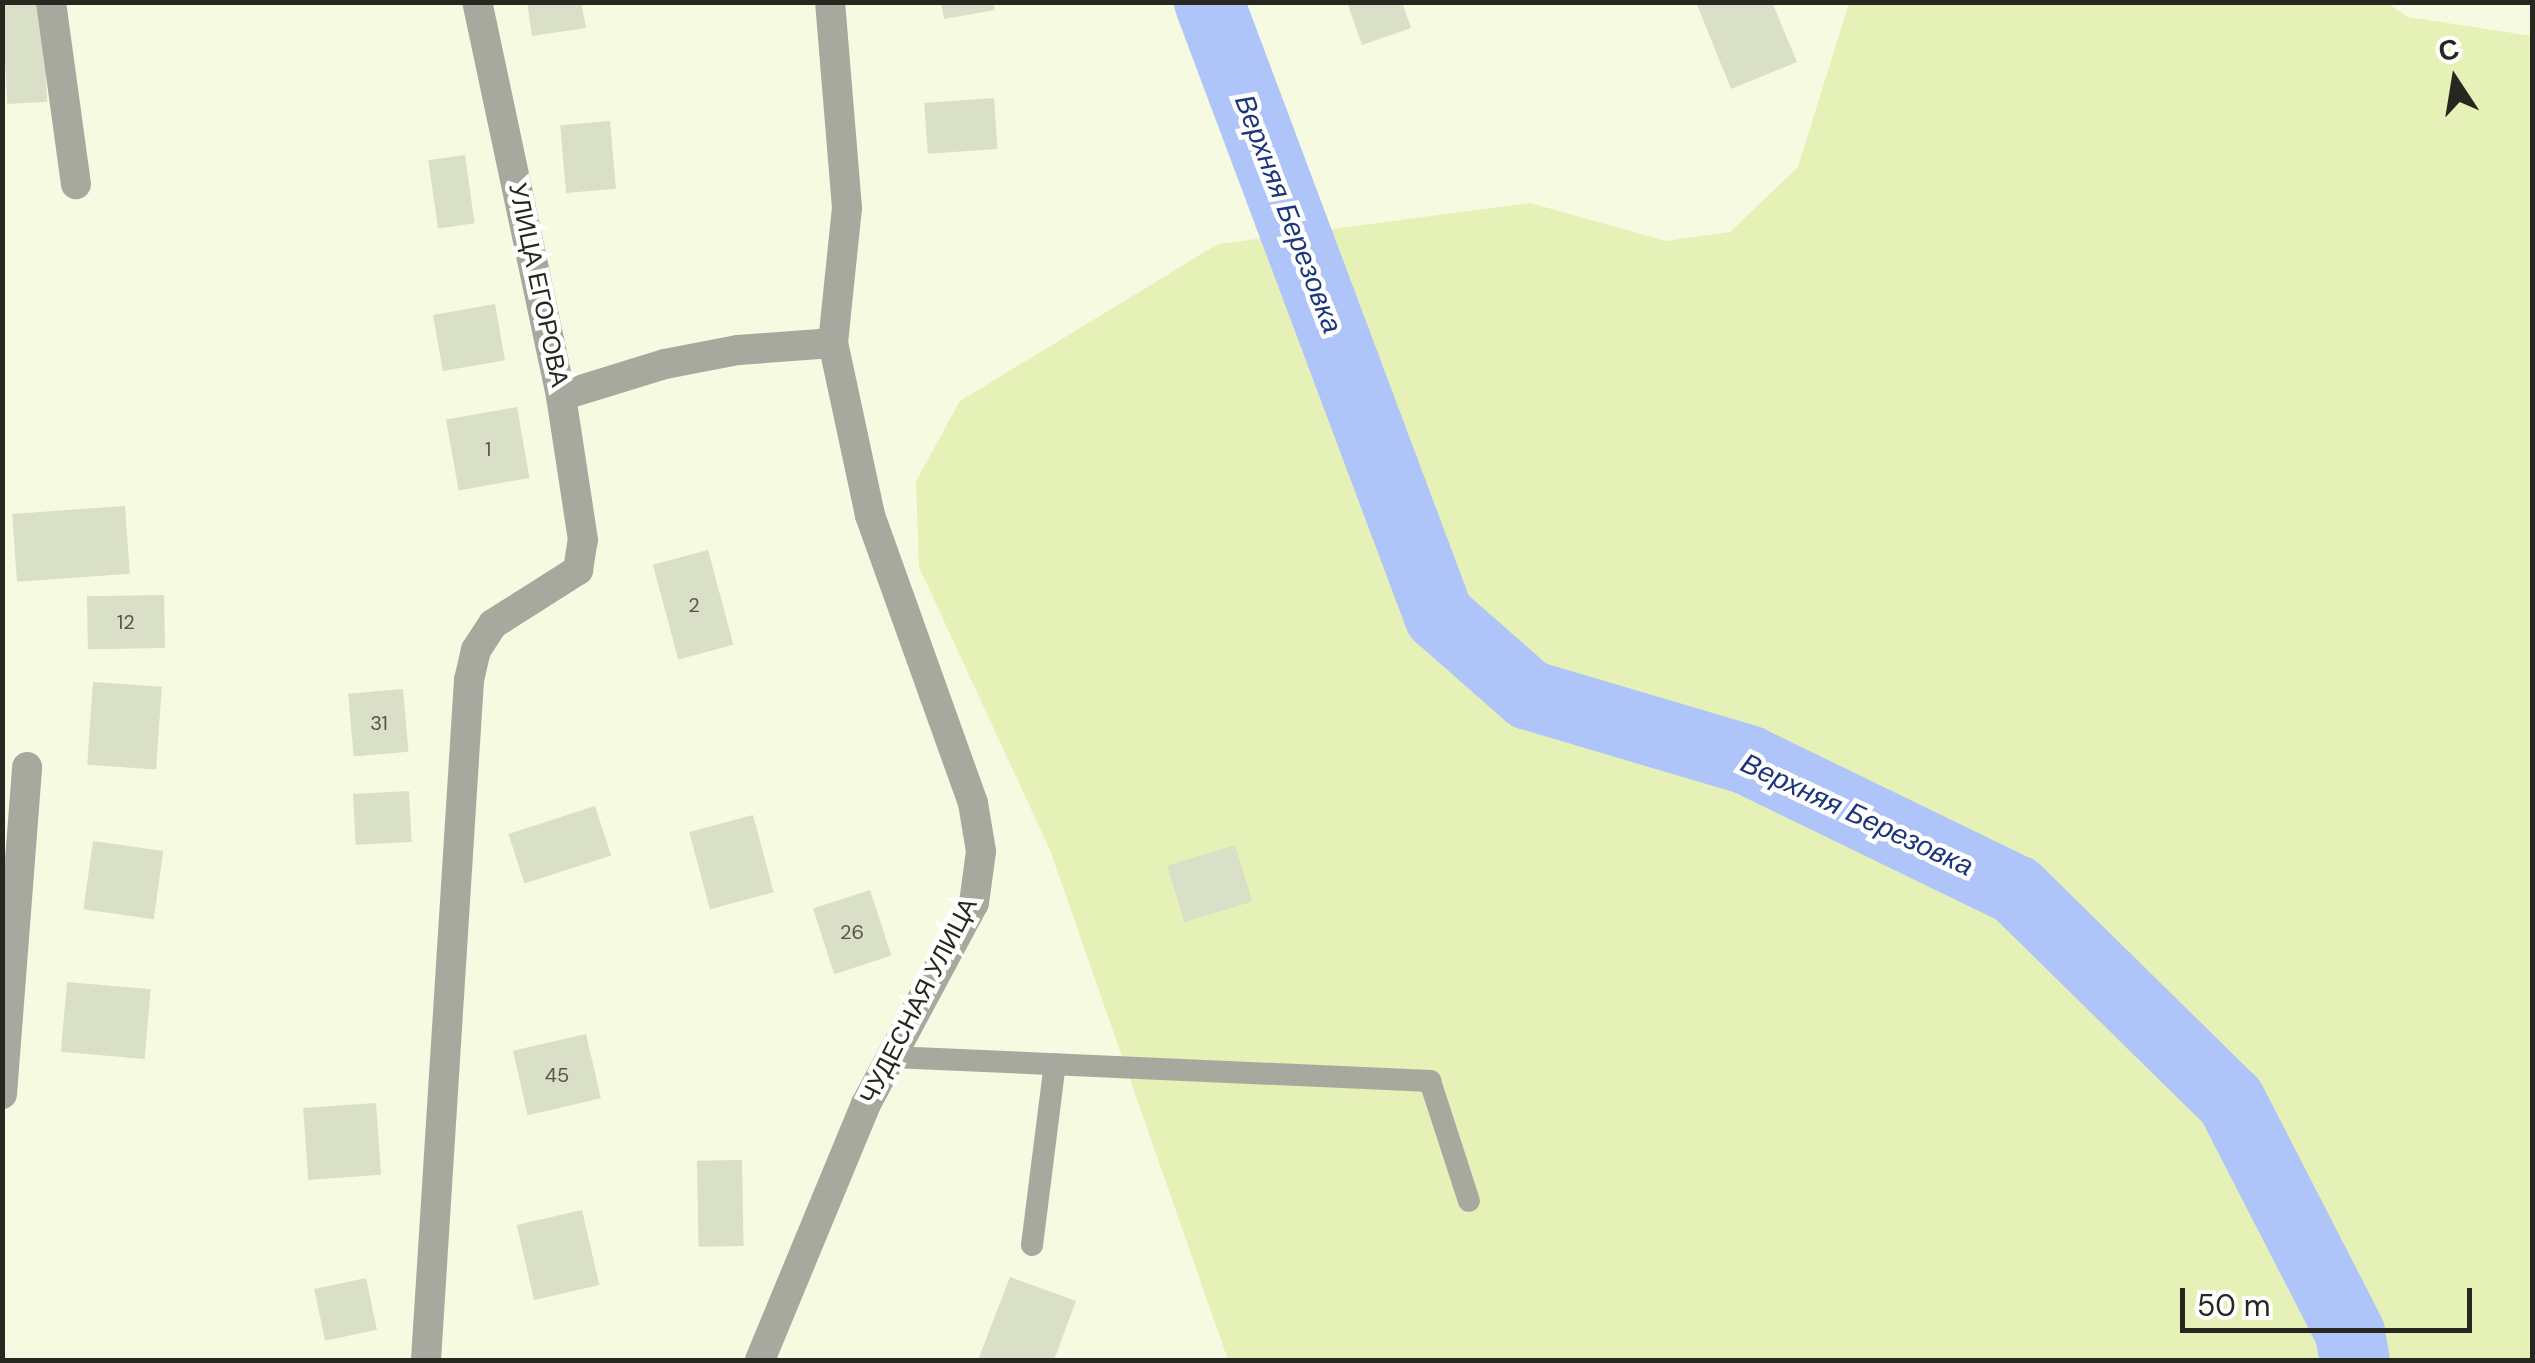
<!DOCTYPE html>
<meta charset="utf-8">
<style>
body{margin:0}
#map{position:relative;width:2535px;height:1363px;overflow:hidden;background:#f5fae1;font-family:"DM Sans",sans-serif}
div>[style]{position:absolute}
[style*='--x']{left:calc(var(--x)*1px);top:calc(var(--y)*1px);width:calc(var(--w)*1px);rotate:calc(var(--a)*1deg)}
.green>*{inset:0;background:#e5f1b6}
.river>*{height:70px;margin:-35px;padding:0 35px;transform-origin:35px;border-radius:35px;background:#afc5fa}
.building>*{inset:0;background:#dadfc7;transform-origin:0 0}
.lane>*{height:22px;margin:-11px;padding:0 11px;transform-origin:11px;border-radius:11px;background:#a7a99f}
.street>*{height:30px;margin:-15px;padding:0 15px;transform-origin:15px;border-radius:15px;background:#a7a99f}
span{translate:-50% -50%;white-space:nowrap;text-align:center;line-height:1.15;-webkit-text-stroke:9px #fff;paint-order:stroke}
.number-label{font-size:20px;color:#535548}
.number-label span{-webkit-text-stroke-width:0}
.street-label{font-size:25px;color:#26271e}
.water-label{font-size:28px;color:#1d357e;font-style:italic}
.frame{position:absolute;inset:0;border:5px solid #26271e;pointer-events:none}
.north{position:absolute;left:2405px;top:30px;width:100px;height:100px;-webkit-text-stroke:8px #fff;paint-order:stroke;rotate:348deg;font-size:28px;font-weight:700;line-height:40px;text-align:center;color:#26271e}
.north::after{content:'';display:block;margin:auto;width:35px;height:45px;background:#26271e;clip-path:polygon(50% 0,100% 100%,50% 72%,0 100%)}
.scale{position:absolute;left:2180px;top:1288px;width:292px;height:45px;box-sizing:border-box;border:5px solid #26271e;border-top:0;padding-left:12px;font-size:30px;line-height:35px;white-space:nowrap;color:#26271e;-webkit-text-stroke:8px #fff;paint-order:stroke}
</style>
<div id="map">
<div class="green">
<i style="clip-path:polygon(1849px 3px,2387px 3px,2408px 17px,2532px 36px,2532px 1360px,1228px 1360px,1050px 850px,919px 567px,916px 481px,960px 401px,1218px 244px,1530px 203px,1666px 241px,1730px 232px,1798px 167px)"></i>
</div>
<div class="river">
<i style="--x:1209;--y:2;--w:656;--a:69.46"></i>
<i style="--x:1439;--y:616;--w:120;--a:41.3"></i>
<i style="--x:1529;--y:695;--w:228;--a:16.5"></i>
<i style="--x:1748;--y:760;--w:298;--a:25.9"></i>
<i style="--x:2016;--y:890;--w:301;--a:44.5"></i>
<i style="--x:2231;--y:1101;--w:261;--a:62.8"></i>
<i style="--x:2350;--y:1333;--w:27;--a:80"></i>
</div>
<div class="building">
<i style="left:42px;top:2px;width:100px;height:40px;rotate:87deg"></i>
<i style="clip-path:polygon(527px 2px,581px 2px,586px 28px,532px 36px)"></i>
<i style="clip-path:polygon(941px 2px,993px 2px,995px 10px,944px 19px)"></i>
<i style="clip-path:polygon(1347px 2px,1402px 2px,1411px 28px,1362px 45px)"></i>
<i style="clip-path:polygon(1696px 2px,1772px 2px,1797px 62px,1731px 89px)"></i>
<i style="left:994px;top:98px;width:51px;height:70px;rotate:86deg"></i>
<i style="left:610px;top:121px;width:68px;height:50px;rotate:85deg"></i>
<i style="left:465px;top:155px;width:69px;height:37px;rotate:82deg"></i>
<i style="left:495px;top:304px;width:57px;height:63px;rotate:80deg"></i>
<i style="left:517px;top:407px;width:72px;height:72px;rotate:80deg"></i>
<i style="left:125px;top:506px;width:68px;height:113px;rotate:86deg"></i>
<i style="left:708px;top:550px;width:98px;height:57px;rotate:75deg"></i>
<i style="left:164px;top:595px;width:53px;height:77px;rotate:89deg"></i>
<i style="left:93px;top:682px;width:69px;height:83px;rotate:4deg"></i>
<i style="left:403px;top:689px;width:63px;height:55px;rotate:85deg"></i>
<i style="left:409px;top:791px;width:51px;height:56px;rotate:87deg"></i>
<i style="left:595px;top:806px;width:52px;height:91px;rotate:72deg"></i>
<i style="left:753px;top:815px;width:80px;height:66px;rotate:75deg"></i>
<i style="left:93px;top:841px;width:71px;height:69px;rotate:8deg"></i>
<i style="left:1235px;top:845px;width:59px;height:71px;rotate:73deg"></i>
<i style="left:870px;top:890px;width:69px;height:60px;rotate:72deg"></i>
<i style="left:67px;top:982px;width:84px;height:70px;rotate:5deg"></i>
<i style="left:586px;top:1034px;width:66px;height:75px;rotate:77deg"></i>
<i style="left:376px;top:1103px;width:72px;height:73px;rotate:86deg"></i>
<i style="left:742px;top:1160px;width:86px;height:45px;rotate:89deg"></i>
<i style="left:582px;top:1210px;width:77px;height:67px;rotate:77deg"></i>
<i style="clip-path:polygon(1010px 1277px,1076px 1301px,1054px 1360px,978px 1360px)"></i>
<i style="left:366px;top:1278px;width:53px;height:53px;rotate:78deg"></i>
</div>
<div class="lane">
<i style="--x:892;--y:1057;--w:539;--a:2.55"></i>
<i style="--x:1430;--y:1081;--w:126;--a:72"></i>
<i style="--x:1032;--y:1245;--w:182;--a:-82.8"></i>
</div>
<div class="street">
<i style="--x:51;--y:2;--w:184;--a:82.2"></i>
<i style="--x:561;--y:396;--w:109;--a:-17.1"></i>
<i style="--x:665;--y:364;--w:74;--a:-10.9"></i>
<i style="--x:738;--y:350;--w:95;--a:-4.2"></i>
<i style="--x:833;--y:343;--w:136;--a:-84.1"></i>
<i style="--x:847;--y:208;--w:207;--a:-94.7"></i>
<i style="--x:2;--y:1094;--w:328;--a:-85.6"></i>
<i style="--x:426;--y:1360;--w:681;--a:-86.38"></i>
<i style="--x:469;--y:680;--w:31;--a:-77"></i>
<i style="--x:476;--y:650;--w:31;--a:-57"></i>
<i style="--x:493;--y:624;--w:101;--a:-32.4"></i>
<i style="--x:578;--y:570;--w:30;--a:-81"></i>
<i style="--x:583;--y:540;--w:146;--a:-98.7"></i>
<i style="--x:561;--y:396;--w:403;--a:-102"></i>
<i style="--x:760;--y:1360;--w:277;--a:-67.5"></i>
<i style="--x:866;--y:1104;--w:228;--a:-61.8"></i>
<i style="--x:974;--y:903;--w:52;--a:-82.3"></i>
<i style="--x:981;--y:851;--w:49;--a:-99.5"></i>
<i style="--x:973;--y:803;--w:306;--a:-109.7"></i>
<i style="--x:870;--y:515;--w:176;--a:-102.1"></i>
</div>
<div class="number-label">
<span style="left:488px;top:449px">1</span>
<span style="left:694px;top:605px">2</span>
<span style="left:126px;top:622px">12</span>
<span style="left:379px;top:723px">31</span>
<span style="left:852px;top:932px">26</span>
<span style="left:557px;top:1075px">45</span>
</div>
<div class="street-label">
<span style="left:538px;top:285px;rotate:78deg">УЛИЦА ЕГОРОВА</span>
<span style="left:919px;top:1001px;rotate:-63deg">ЧУДЕСНАЯ УЛИЦА</span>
</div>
<div class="water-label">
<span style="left:1288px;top:214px;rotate:69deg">Верхняя Березовка</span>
<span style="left:1857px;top:815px;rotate:25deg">Верхняя Березовка</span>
</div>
<div class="frame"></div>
<div class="north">С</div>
<div class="scale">50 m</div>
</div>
